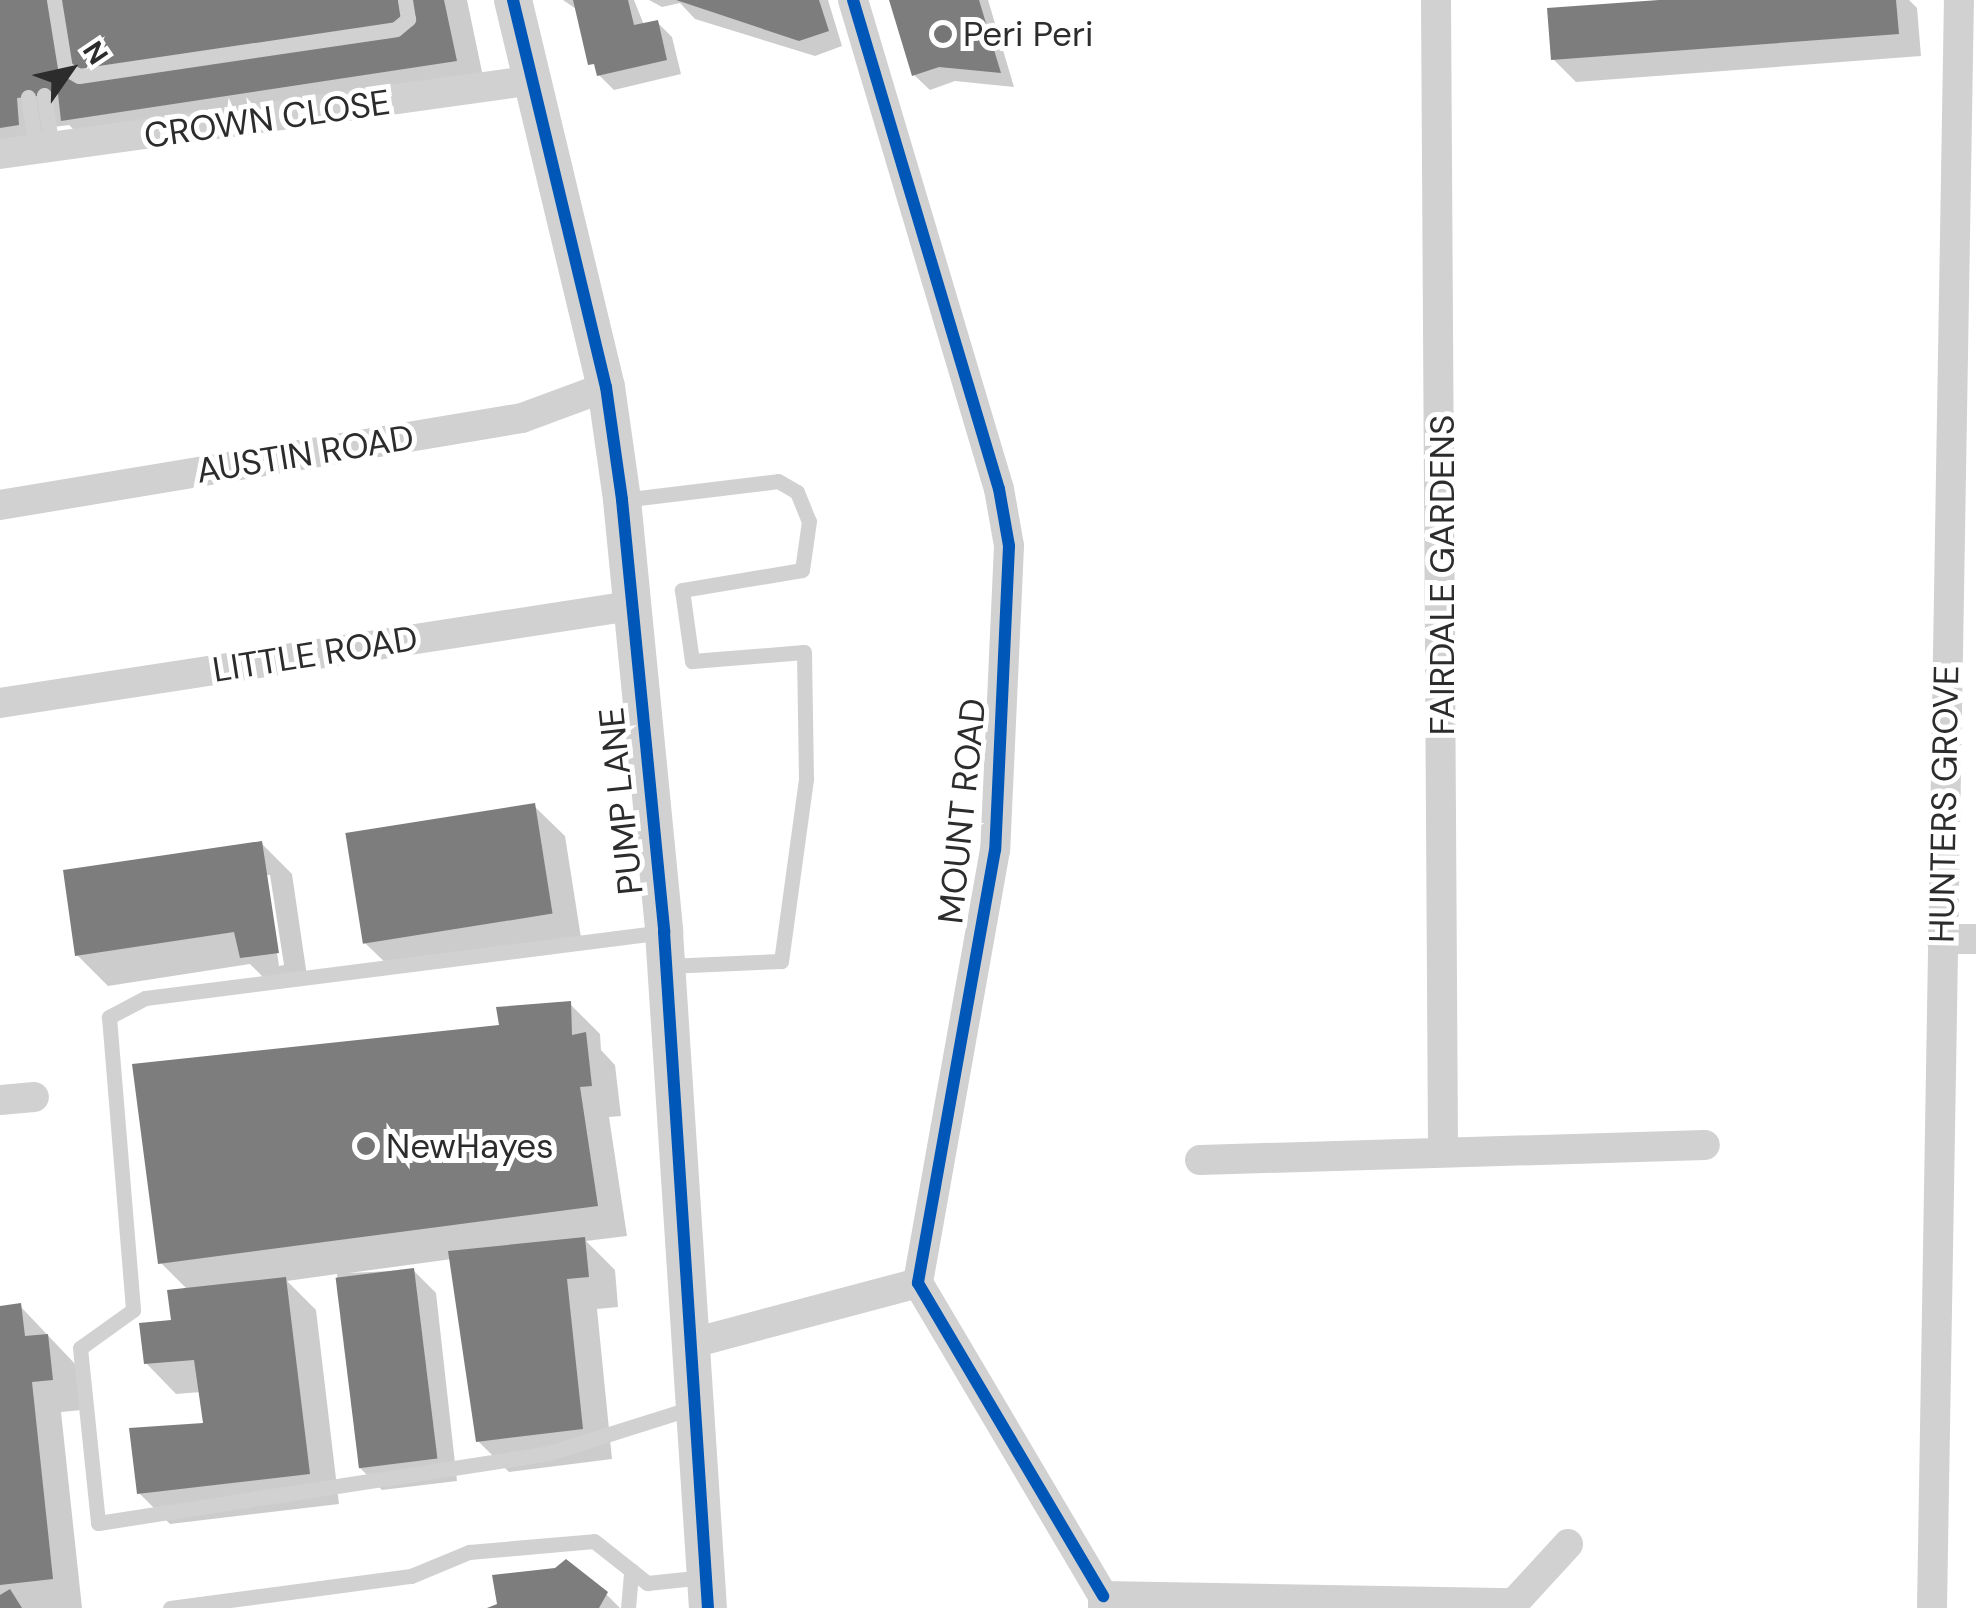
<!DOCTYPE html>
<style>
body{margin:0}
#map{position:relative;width:1976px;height:1608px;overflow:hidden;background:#fff;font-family:"DM Sans",sans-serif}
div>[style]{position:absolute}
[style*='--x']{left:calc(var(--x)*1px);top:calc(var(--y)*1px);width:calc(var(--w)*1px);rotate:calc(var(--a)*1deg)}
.shadow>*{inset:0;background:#0003}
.building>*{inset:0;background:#7d7d7d;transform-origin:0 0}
.service>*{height:15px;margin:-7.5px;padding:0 7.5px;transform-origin:7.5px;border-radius:7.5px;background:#d1d1d1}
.minor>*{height:30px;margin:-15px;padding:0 15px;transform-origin:15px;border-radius:15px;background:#d1d1d1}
.tertiary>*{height:38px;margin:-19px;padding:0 19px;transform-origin:19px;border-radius:19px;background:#d1d1d1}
.cycleway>*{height:12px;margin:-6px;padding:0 6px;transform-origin:6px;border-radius:6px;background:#0057b8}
.dots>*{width:28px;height:28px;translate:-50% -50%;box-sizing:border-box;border:5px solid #fff;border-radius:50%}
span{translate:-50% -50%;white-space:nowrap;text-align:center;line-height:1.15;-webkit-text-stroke:10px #fff;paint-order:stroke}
.poi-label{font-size:35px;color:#2c2c2c}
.left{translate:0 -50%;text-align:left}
.street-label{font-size:35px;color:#2c2c2c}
.north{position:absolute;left:20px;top:20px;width:100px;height:100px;-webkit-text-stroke:8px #fff;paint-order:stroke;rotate:56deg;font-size:28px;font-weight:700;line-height:40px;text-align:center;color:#2c2c2c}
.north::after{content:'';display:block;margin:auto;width:35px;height:45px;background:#2c2c2c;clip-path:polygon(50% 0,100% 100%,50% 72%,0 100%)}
</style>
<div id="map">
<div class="shadow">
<i style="clip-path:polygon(0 0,467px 0,486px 91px,94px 150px,69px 125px,46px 128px,48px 155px,0 162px)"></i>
<i style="clip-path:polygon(563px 0,634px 0,644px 25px,657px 22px,672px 37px,681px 74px,614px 90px,599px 75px,579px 11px)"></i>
<i style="clip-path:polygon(649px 0,828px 0,842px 46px,815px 56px,695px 19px,680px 3px,662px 7px)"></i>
<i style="clip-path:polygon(892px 0,988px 0,1014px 87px,955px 81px,930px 90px,914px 75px)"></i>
<i style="clip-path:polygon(1693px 0,1909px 0,1917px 8px,1921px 56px,1576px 82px,1553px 59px)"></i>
<i style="clip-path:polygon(534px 806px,565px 836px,582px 944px,396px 973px,365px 943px)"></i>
<i style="clip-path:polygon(evenodd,262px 844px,292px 874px,308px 983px,273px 987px,250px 964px,108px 986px,77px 955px,262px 844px,265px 875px,270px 875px,284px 965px,279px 966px,265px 875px)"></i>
<i style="clip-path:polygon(570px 1004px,600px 1034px,601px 1050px,615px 1065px,621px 1116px,609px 1117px,627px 1236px,586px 1241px,615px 1270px,618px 1307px,597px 1309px,612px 1459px,509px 1472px,478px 1441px,452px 1259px,349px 1273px,413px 1270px,436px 1293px,457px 1481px,382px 1490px,359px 1467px,337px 1274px,287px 1281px,316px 1310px,339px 1504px,170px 1524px,139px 1493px,206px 1425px,201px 1392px,176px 1394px,146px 1363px,188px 1290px,161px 1263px,502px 1028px)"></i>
<i style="clip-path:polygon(20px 1306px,78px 1367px,82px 1410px,61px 1412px,82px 1608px,0 1608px,0 1308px)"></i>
<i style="clip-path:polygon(606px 1594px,620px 1608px,487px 1608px,500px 1606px)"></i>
</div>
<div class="building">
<i style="clip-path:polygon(0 0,444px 0,457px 61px,61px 121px,58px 94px,17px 98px,19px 125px,0 128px)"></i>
<i style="clip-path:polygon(573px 0,628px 0,634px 25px,658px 20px,667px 60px,597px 76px,594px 64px,588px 65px)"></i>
<i style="clip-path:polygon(676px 0,819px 0,829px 31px,799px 41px)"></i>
<i style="clip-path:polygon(889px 0,979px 0,1001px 73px,939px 67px,912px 76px)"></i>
<i style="clip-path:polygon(1659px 0,1896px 0,1899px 34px,1551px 60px,1547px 8px)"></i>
<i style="left:535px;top:803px;width:112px;height:192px;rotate:81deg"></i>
<i style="clip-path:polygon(262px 841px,279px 953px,240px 958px,234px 932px,75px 956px,63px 870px)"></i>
<i style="clip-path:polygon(571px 1001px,572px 1035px,586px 1032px,592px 1086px,580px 1087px,598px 1206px,158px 1264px,132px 1064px,499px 1025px,496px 1007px)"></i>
<i style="clip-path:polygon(585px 1237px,589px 1277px,567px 1279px,583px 1429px,476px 1442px,448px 1251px)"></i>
<i style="left:414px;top:1268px;width:192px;height:79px;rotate:83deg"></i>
<i style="clip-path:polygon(286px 1277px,310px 1474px,137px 1494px,129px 1428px,203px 1423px,194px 1360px,144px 1364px,139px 1323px,171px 1320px,167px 1290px)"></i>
<i style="clip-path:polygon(21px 1303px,25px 1336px,48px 1334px,53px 1380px,32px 1382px,53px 1579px,0 1585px,0 1306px)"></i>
<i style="clip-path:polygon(566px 1559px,608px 1592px,599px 1608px,487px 1608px,497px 1604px,492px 1575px,555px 1568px)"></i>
<i style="clip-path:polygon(10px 1589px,22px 1608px,0 1608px,0 1595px)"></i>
</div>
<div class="service">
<i style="--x:54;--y:0;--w:69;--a:80.8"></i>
<i style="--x:65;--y:68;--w:16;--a:30"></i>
<i style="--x:79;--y:76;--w:320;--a:-8.4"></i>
<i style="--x:396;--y:29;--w:16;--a:-40"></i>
<i style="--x:408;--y:19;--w:19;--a:-99"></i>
<i style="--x:44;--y:95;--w:54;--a:81.4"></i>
<i style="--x:28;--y:97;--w:54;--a:81.4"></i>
<i style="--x:622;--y:500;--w:157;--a:-6.9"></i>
<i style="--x:778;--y:481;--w:22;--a:30"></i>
<i style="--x:797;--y:492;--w:31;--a:68"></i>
<i style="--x:809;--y:521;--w:49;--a:98.1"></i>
<i style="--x:802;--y:570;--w:122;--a:170.5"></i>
<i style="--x:682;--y:590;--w:72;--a:82"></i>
<i style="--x:692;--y:661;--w:112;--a:-4.6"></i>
<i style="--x:804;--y:652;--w:127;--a:89.1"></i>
<i style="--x:806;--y:779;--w:184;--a:97.8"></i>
<i style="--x:781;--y:961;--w:114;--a:177.5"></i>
<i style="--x:664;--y:932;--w:523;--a:172.75"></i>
<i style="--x:145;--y:998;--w:41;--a:152.2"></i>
<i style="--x:109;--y:1017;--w:294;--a:85.3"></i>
<i style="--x:133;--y:1310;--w:65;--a:144.4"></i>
<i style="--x:80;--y:1348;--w:176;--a:84.1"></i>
<i style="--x:98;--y:1523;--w:456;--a:-8.8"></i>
<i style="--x:549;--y:1453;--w:150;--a:-17.5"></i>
<i style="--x:170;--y:1608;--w:243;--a:-7.6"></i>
<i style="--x:411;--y:1576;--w:63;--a:-22.5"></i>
<i style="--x:469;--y:1552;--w:125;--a:-5"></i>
<i style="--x:594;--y:1541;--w:68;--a:38.4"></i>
<i style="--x:647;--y:1583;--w:58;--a:-5.9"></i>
<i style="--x:628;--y:1608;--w:38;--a:-85"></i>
</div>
<div class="minor">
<i style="--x:853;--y:0;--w:510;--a:73.38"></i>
<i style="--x:999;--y:489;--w:58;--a:80"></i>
<i style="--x:1009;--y:546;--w:304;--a:92.6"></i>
<i style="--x:995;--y:850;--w:440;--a:100.1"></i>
<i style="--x:918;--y:1283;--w:364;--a:59.4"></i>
<i style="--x:1436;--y:0;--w:1150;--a:89.65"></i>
<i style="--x:0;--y:154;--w:539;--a:-7.89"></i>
<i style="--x:0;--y:505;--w:529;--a:-9.46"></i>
<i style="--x:522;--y:418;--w:90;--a:-20.3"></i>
<i style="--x:0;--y:703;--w:637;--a:-8.75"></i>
<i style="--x:1941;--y:939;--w:35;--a:0"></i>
<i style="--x:0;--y:1100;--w:34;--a:-5"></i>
<i style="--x:1200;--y:1160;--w:505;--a:-1.7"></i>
<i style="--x:689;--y:1344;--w:237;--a:-14.9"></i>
<i style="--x:1514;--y:1603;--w:80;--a:-47.5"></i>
<i style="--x:1103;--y:1608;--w:12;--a:-90"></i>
<i style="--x:1103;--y:1596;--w:411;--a:1"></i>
<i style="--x:1932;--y:1608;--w:1608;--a:-89.04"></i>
</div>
<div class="tertiary">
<i style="--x:513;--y:0;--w:398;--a:76.5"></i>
<i style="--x:606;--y:387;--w:114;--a:81.9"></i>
<i style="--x:622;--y:500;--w:434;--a:84.4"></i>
<i style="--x:664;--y:932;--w:677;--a:86.28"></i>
</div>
<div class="cycleway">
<i style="--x:513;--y:0;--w:398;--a:76.5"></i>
<i style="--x:606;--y:387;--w:114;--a:81.9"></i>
<i style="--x:622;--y:500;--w:434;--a:84.4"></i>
<i style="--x:664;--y:932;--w:677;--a:86.28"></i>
<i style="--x:853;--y:0;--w:510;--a:73.38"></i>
<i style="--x:999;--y:489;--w:58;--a:80"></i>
<i style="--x:1009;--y:546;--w:304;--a:92.6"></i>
<i style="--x:995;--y:850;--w:440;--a:100.1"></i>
<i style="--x:918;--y:1283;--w:364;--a:59.4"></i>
</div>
<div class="dots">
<i style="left:943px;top:34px;background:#767676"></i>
<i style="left:366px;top:1146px;background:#767676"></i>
</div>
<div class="poi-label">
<span class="left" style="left:963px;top:34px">Peri Peri</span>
<span class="left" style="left:386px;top:1146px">NewHayes</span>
</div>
<div class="street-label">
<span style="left:267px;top:119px;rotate:-8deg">CROWN CLOSE</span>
<span style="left:305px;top:454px;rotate:-9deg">AUSTIN ROAD</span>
<span style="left:1442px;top:575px;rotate:-90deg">FAIRDALE GARDENS</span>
<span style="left:315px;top:654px;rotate:-9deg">LITTLE ROAD</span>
<span style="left:621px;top:801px;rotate:-96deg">PUMP LANE</span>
<span style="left:1944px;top:804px;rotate:-89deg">HUNTERS GROVE</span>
<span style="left:962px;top:811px;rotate:-84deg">MOUNT ROAD</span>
</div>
<div class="north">N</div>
</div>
